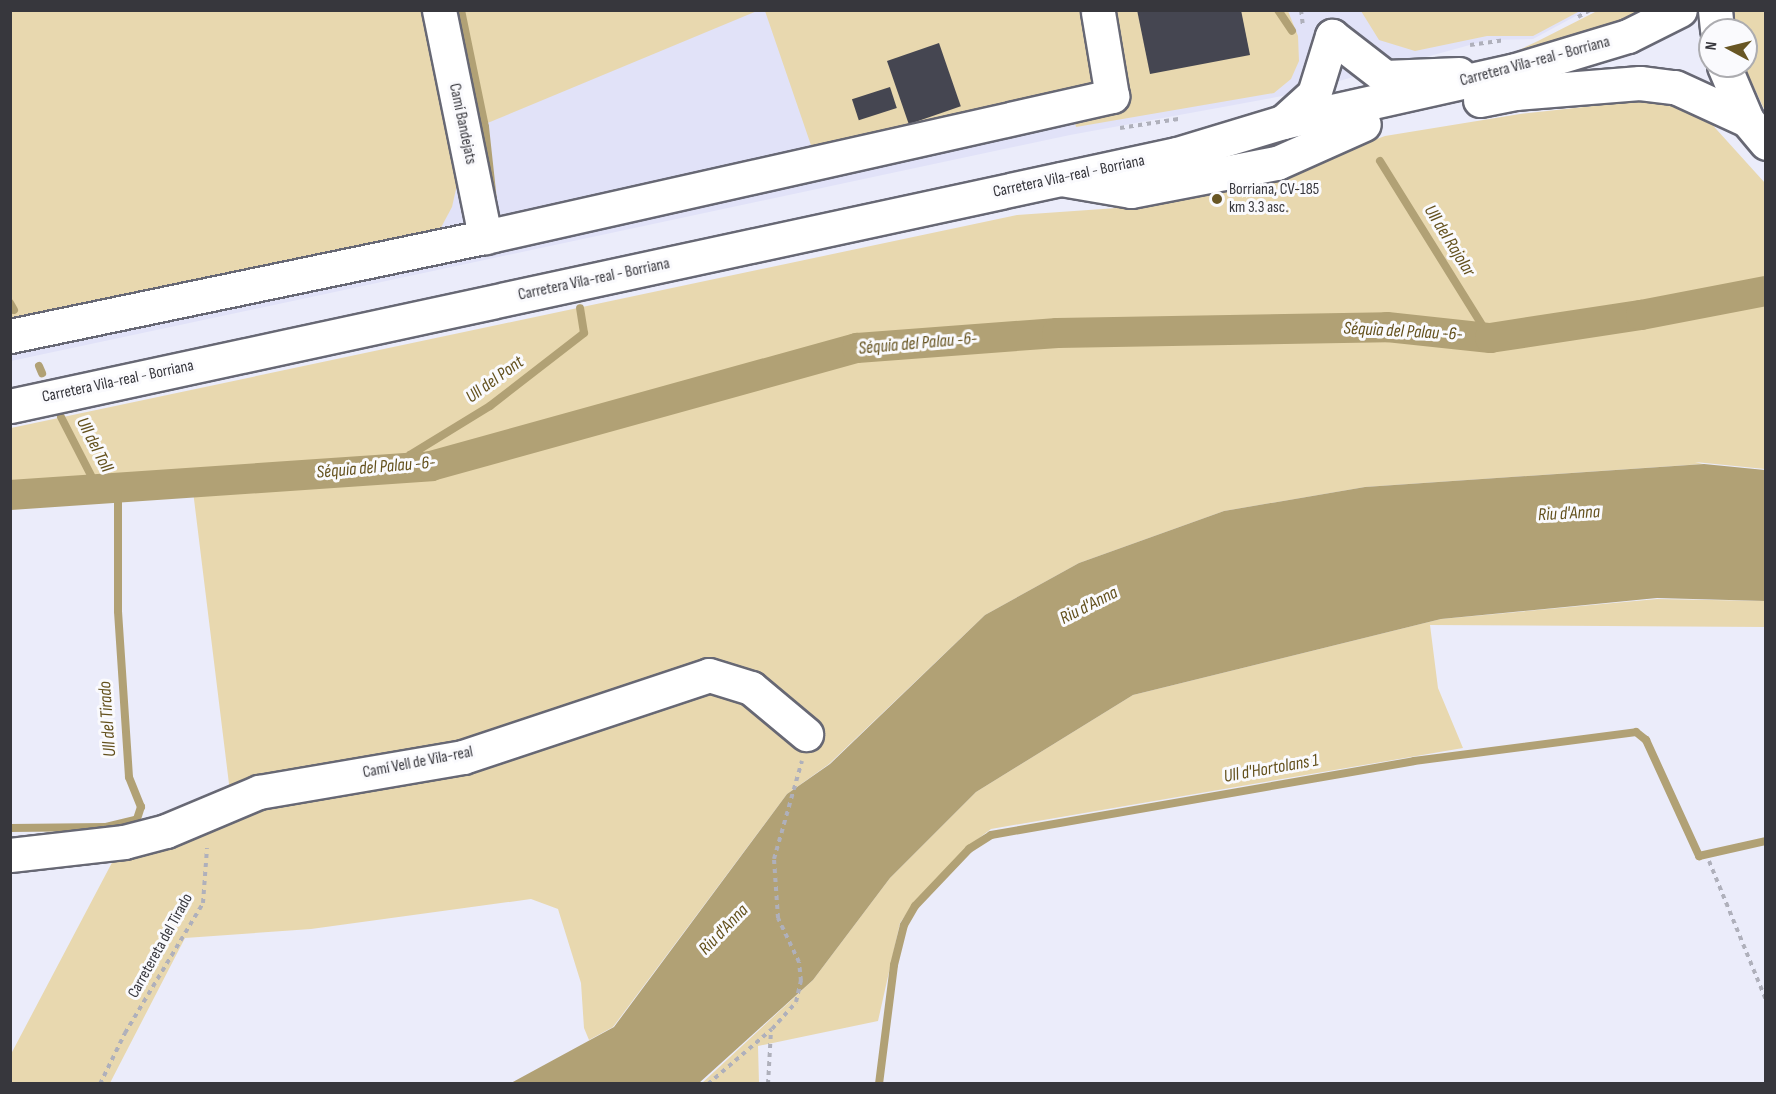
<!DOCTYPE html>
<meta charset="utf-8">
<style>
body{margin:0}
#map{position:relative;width:1776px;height:1094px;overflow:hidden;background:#ebecfa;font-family:"Sofia Sans Condensed",sans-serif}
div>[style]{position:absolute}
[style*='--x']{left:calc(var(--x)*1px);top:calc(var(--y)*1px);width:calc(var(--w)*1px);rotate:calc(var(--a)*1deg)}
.built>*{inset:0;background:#e1e2f8}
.green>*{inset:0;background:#e8d8af}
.water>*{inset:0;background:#b1a175}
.stream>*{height:8px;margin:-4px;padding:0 4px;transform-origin:4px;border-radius:4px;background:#b1a175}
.canal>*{height:30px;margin:-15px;padding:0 15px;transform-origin:15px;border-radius:15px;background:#b1a175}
.building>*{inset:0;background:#454651;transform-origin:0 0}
.path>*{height:4px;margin-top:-2px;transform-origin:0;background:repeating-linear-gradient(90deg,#afb0bb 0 4.5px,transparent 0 9px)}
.roads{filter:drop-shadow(2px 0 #676874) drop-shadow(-2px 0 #676874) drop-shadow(0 2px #676874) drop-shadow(0 -2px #676874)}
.minor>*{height:33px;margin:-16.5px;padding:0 16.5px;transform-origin:16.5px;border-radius:16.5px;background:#fff}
.major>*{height:33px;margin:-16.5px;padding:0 16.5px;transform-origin:16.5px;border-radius:16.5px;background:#fff}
.dots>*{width:16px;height:16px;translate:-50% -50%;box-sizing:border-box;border:3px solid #fafafd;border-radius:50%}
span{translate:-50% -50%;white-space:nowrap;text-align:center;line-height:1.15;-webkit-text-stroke:6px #fafafd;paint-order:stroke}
.street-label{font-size:16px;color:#37373d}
.poi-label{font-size:16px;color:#37373d}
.left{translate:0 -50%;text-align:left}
.water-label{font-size:18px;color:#63501c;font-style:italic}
.frame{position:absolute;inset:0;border:12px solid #37373d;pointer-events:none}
.north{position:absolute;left:1698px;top:18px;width:60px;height:60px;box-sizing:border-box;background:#fafafd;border:2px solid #acacb0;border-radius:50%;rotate:277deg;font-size:16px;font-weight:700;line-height:24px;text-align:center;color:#37373d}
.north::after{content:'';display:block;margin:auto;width:21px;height:27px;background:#685624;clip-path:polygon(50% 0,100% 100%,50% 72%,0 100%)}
</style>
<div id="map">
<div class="built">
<i style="clip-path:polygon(10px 11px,1585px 11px,1533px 39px,1488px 40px,1288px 95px,1070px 135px,11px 361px)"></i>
</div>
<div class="green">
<i style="clip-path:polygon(448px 10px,757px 11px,473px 129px)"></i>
<i style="clip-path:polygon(11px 11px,430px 11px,461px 167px,452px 207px,437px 235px,11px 318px)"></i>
<i style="clip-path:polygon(765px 11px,1288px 11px,1298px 36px,1299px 61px,1291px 79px,1274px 93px,1076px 127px,1070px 97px,814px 154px)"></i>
<i style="clip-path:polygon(1361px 11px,1361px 10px,1580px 11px,1533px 36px,1487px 36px,1415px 51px,1379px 40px)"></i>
<i style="clip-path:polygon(1597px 11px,1664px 11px,1506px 56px,1538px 41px)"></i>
<i style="clip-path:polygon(1734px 11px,1765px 11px,1765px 111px,1744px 66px,1746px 30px,1736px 30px)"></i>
<i style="clip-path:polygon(1639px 101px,1676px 105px,1708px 120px,1765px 183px,1765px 469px,1695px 462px,1703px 464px,1365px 487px,1224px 511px,1079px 563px,985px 615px,829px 764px,787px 794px,613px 1027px,589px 1040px,584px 1028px,581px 983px,558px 909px,531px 899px,311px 929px,185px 938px,110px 1083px,11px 1083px,11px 1054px,116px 855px,226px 816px,229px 784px,193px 491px,11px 507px,11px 428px,1017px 215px,1117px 208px,1306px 165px,1385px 136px,1520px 114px)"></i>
<i style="clip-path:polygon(1657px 599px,1765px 601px,1765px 627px,1430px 625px,1438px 688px,1463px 748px,991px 829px,970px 845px,913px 904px,900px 923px,878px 1021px,758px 1046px,759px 1083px,701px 1084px,813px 980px,890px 878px,976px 792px,1133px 695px,1441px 619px)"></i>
</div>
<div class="water">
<i style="clip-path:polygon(1704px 464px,1765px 470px,1765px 601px,1657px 598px,1441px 619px,1133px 695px,976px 792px,890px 878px,813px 980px,699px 1083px,511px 1083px,614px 1027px,787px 794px,830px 764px,985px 615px,1079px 563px,1224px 511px,1365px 487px)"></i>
</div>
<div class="stream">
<i style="--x:461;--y:10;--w:119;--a:78.4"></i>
<i style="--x:485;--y:127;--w:83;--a:83.8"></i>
<i style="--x:1278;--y:10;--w:25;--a:56"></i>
<i style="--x:1380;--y:161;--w:208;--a:58.1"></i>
<i style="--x:10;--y:303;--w:8;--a:60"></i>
<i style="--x:39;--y:366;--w:8;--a:67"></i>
<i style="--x:61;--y:417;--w:79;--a:62.8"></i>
<i style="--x:408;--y:468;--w:13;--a:-81"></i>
<i style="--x:410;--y:455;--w:94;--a:-31.5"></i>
<i style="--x:490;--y:406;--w:119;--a:-37.8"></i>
<i style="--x:584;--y:333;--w:25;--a:-99"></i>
<i style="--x:10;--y:828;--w:96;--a:-0.6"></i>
<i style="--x:106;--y:827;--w:32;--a:-14"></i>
<i style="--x:137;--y:819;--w:13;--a:-72"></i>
<i style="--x:141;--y:807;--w:32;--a:-112"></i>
<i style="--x:129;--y:777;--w:166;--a:-93.8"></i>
<i style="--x:118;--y:611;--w:124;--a:-90"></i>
<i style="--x:879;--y:1084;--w:120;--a:-82.8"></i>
<i style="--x:894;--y:965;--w:41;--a:-76"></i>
<i style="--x:904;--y:925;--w:22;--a:-60"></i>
<i style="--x:915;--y:906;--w:79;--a:-46.5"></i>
<i style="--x:969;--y:849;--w:26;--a:-32"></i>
<i style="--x:991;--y:835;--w:429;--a:-9.9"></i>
<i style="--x:1414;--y:761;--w:224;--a:-7.4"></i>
<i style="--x:1636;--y:732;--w:13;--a:39"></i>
<i style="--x:1646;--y:740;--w:128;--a:65.4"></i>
<i style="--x:1699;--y:856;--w:69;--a:-12.6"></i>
</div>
<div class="canal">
<i style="--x:10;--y:495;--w:422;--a:-3.9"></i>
<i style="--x:431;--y:466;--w:442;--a:-15.5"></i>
<i style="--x:857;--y:348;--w:201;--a:-4.3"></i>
<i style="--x:1057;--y:333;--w:330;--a:-1"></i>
<i style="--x:1387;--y:327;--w:104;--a:6.1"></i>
<i style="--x:1490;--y:338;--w:153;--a:-8.7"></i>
<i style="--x:1641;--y:315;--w:127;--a:-10.9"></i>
</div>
<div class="building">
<i style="clip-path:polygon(1137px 10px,1241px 10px,1250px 55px,1150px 74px)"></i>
<i style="left:939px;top:43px;width:67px;height:55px;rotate:71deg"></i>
<i style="left:890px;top:87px;width:22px;height:40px;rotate:72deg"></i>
</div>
<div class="path">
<i style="--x:1301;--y:10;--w:17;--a:83"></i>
<i style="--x:1578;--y:17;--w:14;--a:-30"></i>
<i style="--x:1470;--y:45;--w:34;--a:-8"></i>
<i style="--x:1120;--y:128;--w:59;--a:-8.8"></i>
<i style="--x:1709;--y:861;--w:150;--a:67.7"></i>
<i style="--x:100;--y:1084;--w:57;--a:-63.9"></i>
<i style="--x:125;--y:1033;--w:152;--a:-59"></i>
<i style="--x:203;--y:903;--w:55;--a:-85.8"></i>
<i style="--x:708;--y:1084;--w:84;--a:-40.7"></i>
<i style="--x:772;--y:1029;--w:36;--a:-48"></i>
<i style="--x:796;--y:1002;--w:22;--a:-77"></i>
<i style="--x:801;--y:981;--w:19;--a:-96"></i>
<i style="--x:799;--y:962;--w:49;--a:-115.5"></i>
<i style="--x:778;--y:918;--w:59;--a:-93.9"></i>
<i style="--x:774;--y:859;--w:102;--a:-74.1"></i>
<i style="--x:768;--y:1084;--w:54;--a:-86.8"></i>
</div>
<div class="roads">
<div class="minor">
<i style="--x:439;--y:10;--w:232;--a:78.5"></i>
<i style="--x:1283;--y:122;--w:42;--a:-42.1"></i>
<i style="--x:1314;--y:94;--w:61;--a:-72.8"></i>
<i style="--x:1332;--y:36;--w:67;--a:37.7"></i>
<i style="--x:1385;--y:77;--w:74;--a:-2.3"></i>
<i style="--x:1061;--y:179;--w:71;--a:9.7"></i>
<i style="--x:1131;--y:191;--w:149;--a:-10.9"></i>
<i style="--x:1277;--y:163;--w:95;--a:-24.1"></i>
<i style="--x:10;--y:336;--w:485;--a:-11.8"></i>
<i style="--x:485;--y:237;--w:643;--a:-12.67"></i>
<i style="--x:1112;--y:96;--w:85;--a:-99.5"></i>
<i style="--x:10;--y:855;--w:115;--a:-6.5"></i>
<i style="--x:124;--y:842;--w:43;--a:-14.7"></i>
<i style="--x:166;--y:831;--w:101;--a:-22.8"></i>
<i style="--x:259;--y:792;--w:207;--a:-9.7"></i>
<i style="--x:463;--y:757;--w:259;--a:-18.4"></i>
<i style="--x:709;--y:675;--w:44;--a:17.2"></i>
<i style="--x:751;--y:688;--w:72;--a:39.9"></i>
</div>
<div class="major">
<i style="--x:1715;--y:10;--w:20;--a:84"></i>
<i style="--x:1724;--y:66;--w:59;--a:66.9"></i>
<i style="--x:1747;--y:120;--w:30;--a:50"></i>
<i style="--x:1480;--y:100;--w:36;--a:-11"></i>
<i style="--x:1515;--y:93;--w:125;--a:-4.6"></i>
<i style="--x:1640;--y:83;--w:35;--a:7"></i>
<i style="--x:1675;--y:87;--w:79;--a:24.6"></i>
<i style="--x:10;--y:406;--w:1194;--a:-12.19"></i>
<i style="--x:1177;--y:154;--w:111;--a:-16.8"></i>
<i style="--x:1283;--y:122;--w:235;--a:-12.6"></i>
<i style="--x:1512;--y:71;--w:121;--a:-16.8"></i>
<i style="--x:1628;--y:36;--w:58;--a:-26.6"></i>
</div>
</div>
<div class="dots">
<i style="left:1217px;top:199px;background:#685624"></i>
</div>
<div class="street-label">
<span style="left:1535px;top:62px;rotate:-15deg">Carretera Vila-real - Borriana</span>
<span style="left:462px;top:124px;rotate:78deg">Camí Bandejats</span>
<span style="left:1069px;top:177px;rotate:-12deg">Carretera Vila-real - Borriana</span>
<span style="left:594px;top:280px;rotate:-12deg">Carretera Vila-real - Borriana</span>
<span style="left:118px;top:382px;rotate:-12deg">Carretera Vila-real - Borriana</span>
<span style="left:418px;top:763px;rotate:-11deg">Camí Vell de Vila-real</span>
<span style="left:161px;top:946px;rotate:-61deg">Carretereta del Tirado</span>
</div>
<div class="poi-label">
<span class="left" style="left:1229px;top:199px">Borriana, CV-185<br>km 3.3 asc.</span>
</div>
<div class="water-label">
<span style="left:1449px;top:241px;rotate:58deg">Ull del Rajolar</span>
<span style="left:1403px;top:332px;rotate:3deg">Séquia del Palau -6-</span>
<span style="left:918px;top:344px;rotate:-5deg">Séquia del Palau -6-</span>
<span style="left:495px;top:380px;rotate:-36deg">Ull del Pont</span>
<span style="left:94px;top:445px;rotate:63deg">Ull del Toll</span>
<span style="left:376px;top:468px;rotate:-5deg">Séquia del Palau -6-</span>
<span style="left:1569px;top:514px;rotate:-3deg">Riu d'Anna</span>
<span style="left:1089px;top:606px;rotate:-27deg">Riu d'Anna</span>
<span style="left:108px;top:719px;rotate:-94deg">Ull del Tirado</span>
<span style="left:1271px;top:769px;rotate:-10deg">Ull d'Hortolans 1</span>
<span style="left:724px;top:930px;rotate:-46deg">Riu d'Anna</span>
</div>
<div class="frame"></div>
<div class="north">N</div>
</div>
